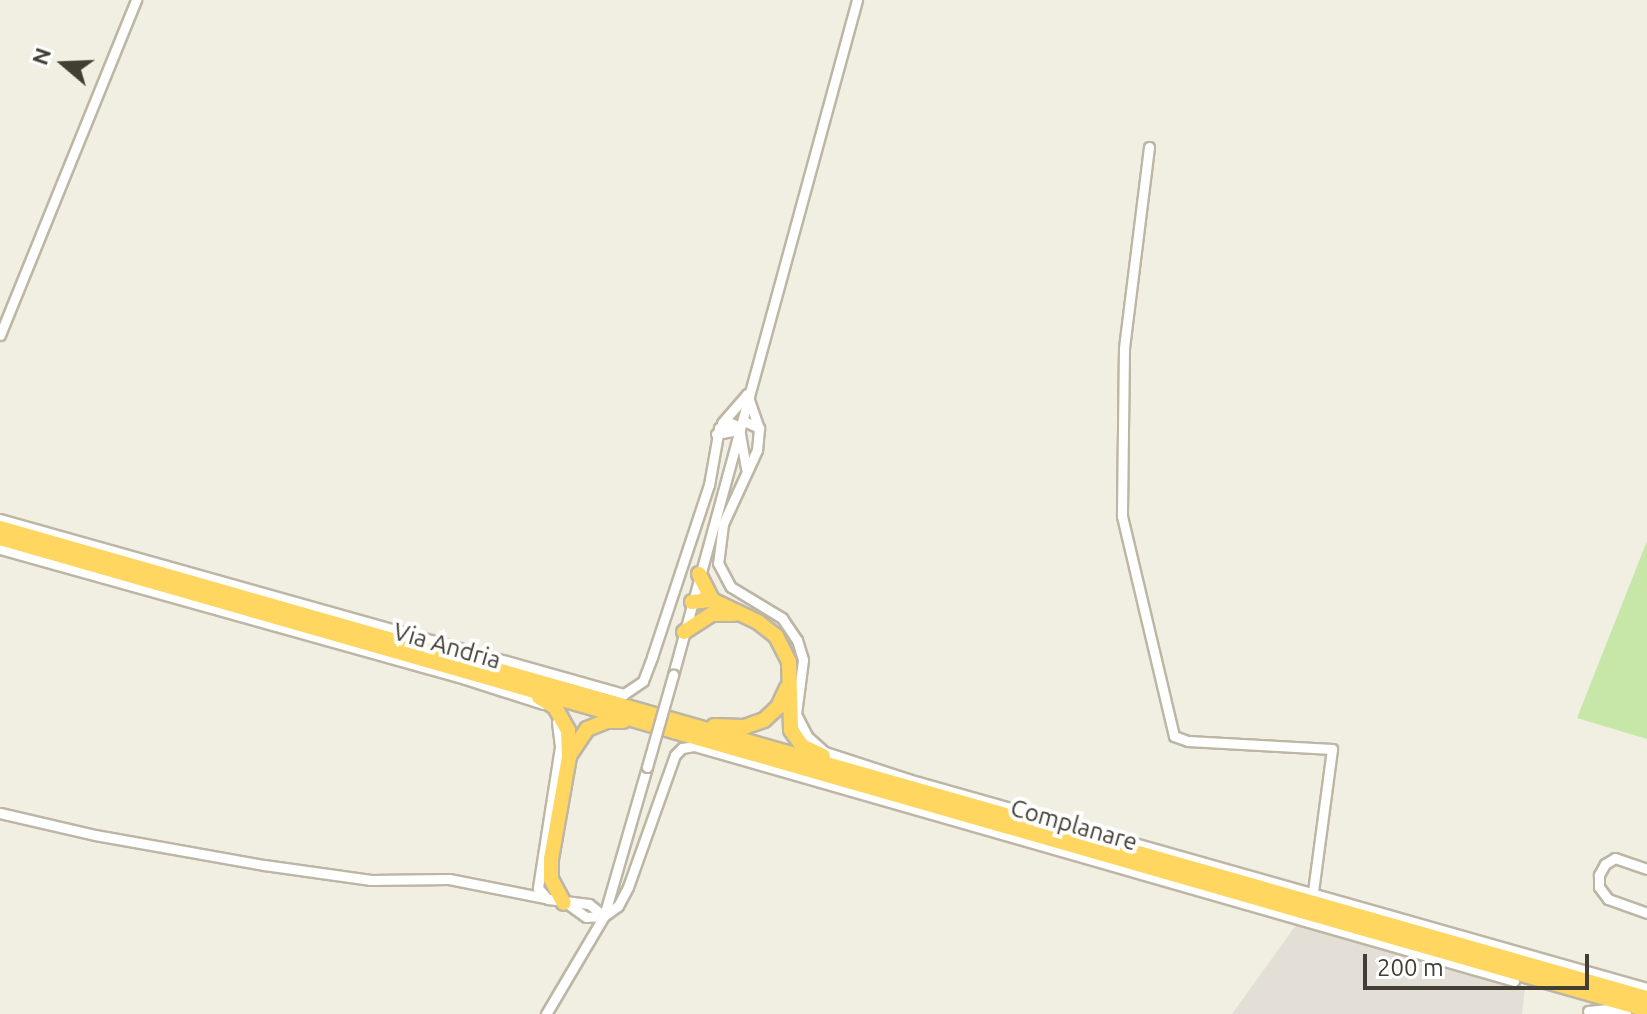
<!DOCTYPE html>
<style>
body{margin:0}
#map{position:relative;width:1647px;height:1014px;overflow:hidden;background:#f1eee2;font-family:Ubuntu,sans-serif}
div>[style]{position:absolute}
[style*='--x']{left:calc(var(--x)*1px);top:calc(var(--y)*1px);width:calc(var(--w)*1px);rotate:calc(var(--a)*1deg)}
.industrial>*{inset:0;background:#e3dfd7}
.green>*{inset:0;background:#c7e7a9}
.roads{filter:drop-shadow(2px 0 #bdb6a5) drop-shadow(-2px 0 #bdb6a5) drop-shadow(0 2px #bdb6a5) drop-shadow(0 -2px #bdb6a5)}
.minor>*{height:9px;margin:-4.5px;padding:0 4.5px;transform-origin:4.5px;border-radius:4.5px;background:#fff}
.highway>*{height:14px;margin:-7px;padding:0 7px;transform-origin:7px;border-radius:7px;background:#ffd65f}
.bridges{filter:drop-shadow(2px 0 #bdb6a5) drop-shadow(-2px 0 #bdb6a5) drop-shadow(0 2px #bdb6a5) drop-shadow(0 -2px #bdb6a5)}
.minor-bridge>*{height:9px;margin:-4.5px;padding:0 4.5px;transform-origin:4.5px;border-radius:4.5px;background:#fff}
span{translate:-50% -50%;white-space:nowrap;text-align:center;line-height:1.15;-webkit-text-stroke:8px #fff;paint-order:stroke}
.street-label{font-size:24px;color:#433e33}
.north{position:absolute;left:24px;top:24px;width:80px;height:80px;-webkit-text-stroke:6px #fff;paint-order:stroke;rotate:289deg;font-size:22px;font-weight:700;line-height:32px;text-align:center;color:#433e33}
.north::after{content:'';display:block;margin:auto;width:28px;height:36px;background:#433e33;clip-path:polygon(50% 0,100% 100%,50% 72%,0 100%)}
.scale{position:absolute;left:1363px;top:954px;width:226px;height:36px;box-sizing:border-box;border:4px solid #433e33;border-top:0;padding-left:10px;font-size:24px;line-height:28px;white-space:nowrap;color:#433e33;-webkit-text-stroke:6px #fff;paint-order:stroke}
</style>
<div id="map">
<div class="industrial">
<i style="clip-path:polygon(1296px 925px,1525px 988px,1522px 1014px,1232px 1014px)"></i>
</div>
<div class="green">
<i style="clip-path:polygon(1647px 541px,1647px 739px,1577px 718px)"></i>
</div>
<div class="roads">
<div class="minor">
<i style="--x:1149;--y:147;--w:203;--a:97.1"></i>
<i style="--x:1124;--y:348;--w:168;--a:90.7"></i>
<i style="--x:1122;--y:516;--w:226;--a:76.7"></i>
<i style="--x:1174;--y:736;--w:15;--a:20"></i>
<i style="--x:1188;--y:741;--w:144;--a:3.2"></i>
<i style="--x:1332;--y:749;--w:144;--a:97.6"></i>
<i style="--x:0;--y:335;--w:362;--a:-67.9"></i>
<i style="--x:722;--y:423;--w:38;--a:-49"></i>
<i style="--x:747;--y:394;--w:36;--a:71"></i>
<i style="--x:739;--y:428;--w:41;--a:80.1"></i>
<i style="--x:716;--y:434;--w:17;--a:-10"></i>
<i style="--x:733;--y:431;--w:15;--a:-42"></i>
<i style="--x:744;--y:421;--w:17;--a:25"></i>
<i style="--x:759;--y:428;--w:22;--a:95"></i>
<i style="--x:757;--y:450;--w:81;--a:114.7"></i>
<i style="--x:723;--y:524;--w:39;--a:97"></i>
<i style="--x:718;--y:563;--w:27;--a:62"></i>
<i style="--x:731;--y:587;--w:60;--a:31.3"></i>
<i style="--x:782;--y:618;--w:27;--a:56"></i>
<i style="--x:797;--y:640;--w:21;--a:73"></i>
<i style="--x:803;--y:660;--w:54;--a:97.4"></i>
<i style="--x:796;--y:714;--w:25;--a:63"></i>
<i style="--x:807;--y:736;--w:24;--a:42"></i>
<i style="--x:825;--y:752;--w:87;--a:18"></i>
<i style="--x:908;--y:779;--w:768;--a:15.79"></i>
<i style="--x:0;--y:519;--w:648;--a:15.67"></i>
<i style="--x:624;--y:694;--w:23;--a:-34"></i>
<i style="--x:643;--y:681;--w:26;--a:-69"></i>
<i style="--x:652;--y:657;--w:181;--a:-71.7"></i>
<i style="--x:709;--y:485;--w:58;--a:-80"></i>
<i style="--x:719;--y:428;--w:11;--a:-34"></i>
<i style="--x:728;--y:422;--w:11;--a:22"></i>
<i style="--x:0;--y:549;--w:483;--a:15.6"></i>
<i style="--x:465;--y:679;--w:82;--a:17.8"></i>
<i style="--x:673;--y:675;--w:700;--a:-74.75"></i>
<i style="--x:557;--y:722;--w:25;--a:83"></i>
<i style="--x:560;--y:747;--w:143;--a:98.9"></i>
<i style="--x:538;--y:888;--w:15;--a:48"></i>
<i style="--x:548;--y:899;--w:41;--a:7"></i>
<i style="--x:589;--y:904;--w:19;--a:39"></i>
<i style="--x:0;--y:813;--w:98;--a:13"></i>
<i style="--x:95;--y:835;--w:172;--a:10.1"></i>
<i style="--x:264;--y:865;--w:108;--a:8"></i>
<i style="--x:371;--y:880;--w:78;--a:-0.7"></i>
<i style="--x:449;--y:879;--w:98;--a:11.2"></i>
<i style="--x:1647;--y:869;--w:34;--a:-161"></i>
<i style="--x:1615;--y:858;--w:12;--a:149"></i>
<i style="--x:1605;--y:864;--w:13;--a:119"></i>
<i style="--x:1599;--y:875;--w:12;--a:90"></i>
<i style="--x:1599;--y:887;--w:15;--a:53"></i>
<i style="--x:1608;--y:899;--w:41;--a:19.7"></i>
<i style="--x:568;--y:904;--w:22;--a:36"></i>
<i style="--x:586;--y:917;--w:18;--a:-3"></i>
<i style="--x:604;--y:916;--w:17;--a:-36"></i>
<i style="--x:618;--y:906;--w:21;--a:-62"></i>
<i style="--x:628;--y:887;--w:140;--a:-70.4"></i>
<i style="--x:675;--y:755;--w:10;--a:-45"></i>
<i style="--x:682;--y:748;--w:12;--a:-9"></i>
<i style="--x:694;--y:746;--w:853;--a:15.99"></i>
<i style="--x:1588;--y:1011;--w:20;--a:-6"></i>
<i style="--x:1608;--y:1009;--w:19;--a:16"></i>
<i style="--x:546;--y:1014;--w:114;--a:-59.4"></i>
<i style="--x:604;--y:916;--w:155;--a:-73.9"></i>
</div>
<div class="highway">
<i style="--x:0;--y:528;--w:1713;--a:15.93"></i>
<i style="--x:0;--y:538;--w:1713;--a:15.99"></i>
<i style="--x:699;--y:574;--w:29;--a:63"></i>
<i style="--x:692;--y:602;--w:20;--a:-6"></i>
<i style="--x:712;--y:600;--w:51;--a:25.6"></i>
<i style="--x:758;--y:622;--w:23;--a:38"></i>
<i style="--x:776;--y:636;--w:29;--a:63"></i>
<i style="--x:789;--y:662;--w:68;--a:88.3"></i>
<i style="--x:791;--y:730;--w:19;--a:55"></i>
<i style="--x:802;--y:746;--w:23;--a:25"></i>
<i style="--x:684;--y:632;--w:33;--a:-33"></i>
<i style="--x:712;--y:614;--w:22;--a:0"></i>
<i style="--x:539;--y:697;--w:19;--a:32"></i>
<i style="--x:555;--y:707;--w:26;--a:61"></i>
<i style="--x:568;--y:730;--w:27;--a:88"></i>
<i style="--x:569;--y:757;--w:104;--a:100"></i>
<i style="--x:551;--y:859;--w:20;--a:90"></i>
<i style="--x:551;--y:879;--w:27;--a:62"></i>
<i style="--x:714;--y:726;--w:30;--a:2"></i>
<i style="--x:744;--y:727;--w:21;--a:-19"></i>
<i style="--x:764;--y:720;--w:19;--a:-43"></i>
<i style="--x:778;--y:707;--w:21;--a:-65"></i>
<i style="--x:571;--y:753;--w:29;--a:-56"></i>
<i style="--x:587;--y:729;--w:22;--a:-22"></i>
<i style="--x:607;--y:721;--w:16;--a:0"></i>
</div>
</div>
<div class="bridges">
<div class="minor-bridge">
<i style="--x:647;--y:767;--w:96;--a:-74.2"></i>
</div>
</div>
<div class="street-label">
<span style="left:447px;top:646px;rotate:16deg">Via Andria</span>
<span style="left:1074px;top:825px;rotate:16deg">Complanare</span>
</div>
<div class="north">N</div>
<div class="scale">200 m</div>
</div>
